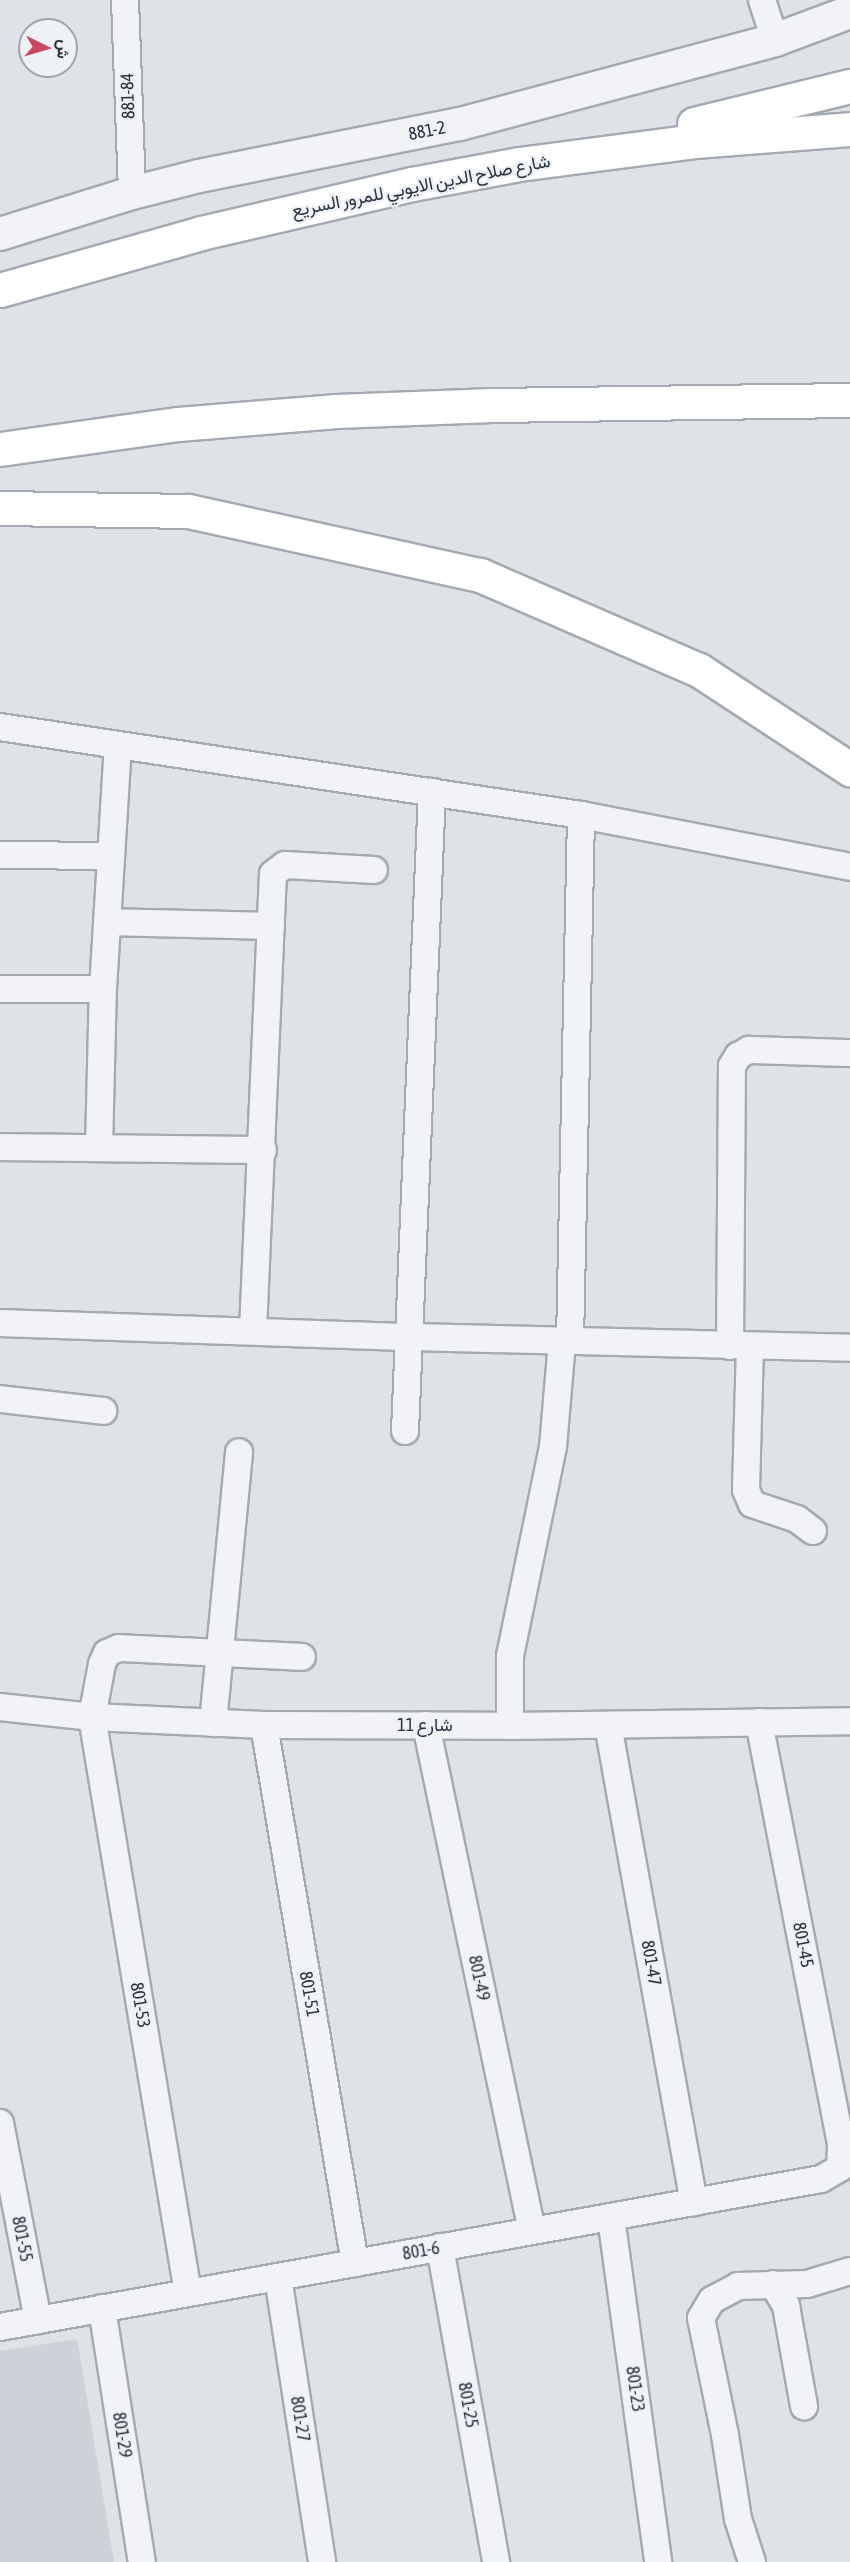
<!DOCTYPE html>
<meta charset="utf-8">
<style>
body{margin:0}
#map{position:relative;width:850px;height:2562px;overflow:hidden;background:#dfe3e8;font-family:"Asap Condensed",Vazirmatn,sans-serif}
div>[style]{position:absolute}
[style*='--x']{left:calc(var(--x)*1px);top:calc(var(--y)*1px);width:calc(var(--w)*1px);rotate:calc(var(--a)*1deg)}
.built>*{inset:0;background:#cdd2d9}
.roads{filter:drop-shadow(2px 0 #a4aab2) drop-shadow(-2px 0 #a4aab2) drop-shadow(0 2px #a4aab2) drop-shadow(0 -2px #a4aab2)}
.minor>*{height:26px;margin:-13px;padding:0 13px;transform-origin:13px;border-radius:13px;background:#f1f3f6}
.tertiary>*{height:32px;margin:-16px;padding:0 16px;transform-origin:16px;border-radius:16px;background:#f1f3f6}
.motorway>*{height:33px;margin:-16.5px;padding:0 16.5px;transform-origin:16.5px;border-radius:16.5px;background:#fff}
span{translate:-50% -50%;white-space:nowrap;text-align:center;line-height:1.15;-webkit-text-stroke:4.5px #eef1f5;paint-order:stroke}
.street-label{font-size:18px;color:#28313e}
.north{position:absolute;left:18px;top:18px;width:60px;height:60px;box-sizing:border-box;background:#eef1f5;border:2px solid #9fa4ac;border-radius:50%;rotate:95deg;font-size:16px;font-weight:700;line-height:24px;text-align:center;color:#28313e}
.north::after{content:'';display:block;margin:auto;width:21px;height:27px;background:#c8485f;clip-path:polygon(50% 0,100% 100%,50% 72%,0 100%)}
</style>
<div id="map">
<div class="built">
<i style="clip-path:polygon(77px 2339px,114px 2562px,0 2562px,0 2351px)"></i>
</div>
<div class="roads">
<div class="minor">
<i style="--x:125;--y:0;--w:193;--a:87.9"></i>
<i style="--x:762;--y:0;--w:42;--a:72"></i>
<i style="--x:0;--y:727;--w:588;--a:8.61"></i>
<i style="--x:581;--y:815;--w:274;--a:10.9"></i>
<i style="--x:0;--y:855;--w:111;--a:0.5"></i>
<i style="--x:107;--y:922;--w:164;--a:1.4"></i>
<i style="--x:0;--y:989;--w:103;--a:0"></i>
<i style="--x:0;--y:1147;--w:263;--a:0.7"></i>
<i style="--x:99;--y:1148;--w:159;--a:-88.6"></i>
<i style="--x:103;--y:989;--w:244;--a:-86.5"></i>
<i style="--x:0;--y:1323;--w:411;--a:2"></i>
<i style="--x:411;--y:1337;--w:439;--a:1.4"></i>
<i style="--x:253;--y:1331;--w:457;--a:-87.5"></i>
<i style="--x:273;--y:874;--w:15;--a:-37"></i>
<i style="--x:285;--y:865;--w:89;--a:3.2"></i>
<i style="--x:570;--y:1341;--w:526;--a:-88.8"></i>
<i style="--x:730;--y:1346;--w:280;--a:-89.6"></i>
<i style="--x:732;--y:1066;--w:12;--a:-59"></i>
<i style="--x:738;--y:1056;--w:13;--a:-29"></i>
<i style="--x:749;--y:1050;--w:101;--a:1.7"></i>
<i style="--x:750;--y:1346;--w:144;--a:91.6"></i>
<i style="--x:746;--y:1490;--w:15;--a:67"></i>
<i style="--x:752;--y:1504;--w:47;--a:18.4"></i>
<i style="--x:797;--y:1519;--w:20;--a:37"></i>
<i style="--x:0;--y:1399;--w:104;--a:6.6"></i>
<i style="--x:405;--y:1431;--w:640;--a:-87.58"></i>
<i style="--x:0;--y:1707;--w:93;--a:6.2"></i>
<i style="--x:92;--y:1717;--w:172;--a:2.7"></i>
<i style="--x:264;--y:1725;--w:246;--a:0.2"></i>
<i style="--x:510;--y:1726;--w:340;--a:-0.8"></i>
<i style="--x:759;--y:1722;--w:431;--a:79"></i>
<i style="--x:841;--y:2145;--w:23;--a:92"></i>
<i style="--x:213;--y:1723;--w:272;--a:-84.5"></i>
<i style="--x:264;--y:1725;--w:546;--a:80.4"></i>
<i style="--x:426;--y:1725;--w:517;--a:78.17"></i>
<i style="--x:608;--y:1725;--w:485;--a:79.8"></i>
<i style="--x:510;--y:1726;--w:70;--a:-90"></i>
<i style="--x:510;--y:1656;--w:213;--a:-78.4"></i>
<i style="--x:553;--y:1447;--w:106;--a:-85.1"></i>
<i style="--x:0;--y:2123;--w:201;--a:79.1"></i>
<i style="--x:611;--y:2217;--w:348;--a:82.2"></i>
<i style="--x:440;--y:2247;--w:320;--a:79.9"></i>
<i style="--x:278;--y:2277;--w:288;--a:81.2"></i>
<i style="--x:773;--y:2284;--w:26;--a:59"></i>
<i style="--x:786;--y:2306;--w:102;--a:79.8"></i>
<i style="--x:188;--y:2293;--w:584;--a:-99.46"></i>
<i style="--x:92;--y:1717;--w:54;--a:-79.3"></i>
<i style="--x:102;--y:1664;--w:12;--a:-66"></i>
<i style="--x:107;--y:1653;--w:13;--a:-23"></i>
<i style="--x:119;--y:1648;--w:183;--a:2.8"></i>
<i style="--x:102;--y:2308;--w:257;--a:81.1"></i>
<i style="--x:0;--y:2327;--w:834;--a:-10.22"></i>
<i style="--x:821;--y:2179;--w:22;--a:-30"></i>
<i style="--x:752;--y:2562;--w:45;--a:-108"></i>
<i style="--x:738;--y:2519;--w:85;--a:-98.8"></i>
<i style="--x:725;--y:2435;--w:119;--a:-101.6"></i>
<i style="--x:701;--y:2318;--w:21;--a:-59"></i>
<i style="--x:712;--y:2300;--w:30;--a:-28"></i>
<i style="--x:738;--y:2286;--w:69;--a:-1.7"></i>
<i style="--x:807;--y:2284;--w:45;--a:-16.8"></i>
</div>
<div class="tertiary">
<i style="--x:0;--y:234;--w:138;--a:-17.3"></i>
<i style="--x:132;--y:193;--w:69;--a:-14.2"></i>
<i style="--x:199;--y:176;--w:266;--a:-11.3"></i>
<i style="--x:460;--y:124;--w:326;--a:-14.9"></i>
<i style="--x:775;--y:40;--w:80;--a:-20.5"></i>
</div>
<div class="motorway">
<i style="--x:694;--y:124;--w:161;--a:-13.7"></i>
<i style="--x:0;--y:290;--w:209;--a:-15.8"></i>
<i style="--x:201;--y:233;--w:217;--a:-13.1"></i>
<i style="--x:412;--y:184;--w:109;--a:-10.6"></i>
<i style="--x:519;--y:164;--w:177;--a:-7.4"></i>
<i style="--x:695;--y:141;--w:155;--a:-4.4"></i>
<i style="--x:0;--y:449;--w:180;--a:-8"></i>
<i style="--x:178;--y:424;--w:159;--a:-4.7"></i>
<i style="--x:336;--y:411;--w:156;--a:-2.2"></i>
<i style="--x:492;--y:405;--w:358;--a:-0.8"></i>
<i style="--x:0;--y:508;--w:188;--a:0.9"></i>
<i style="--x:188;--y:511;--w:299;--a:12.4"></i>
<i style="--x:480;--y:575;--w:239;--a:23.5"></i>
<i style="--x:699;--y:670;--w:181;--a:33.3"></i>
</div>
</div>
<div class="street-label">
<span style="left:128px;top:96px;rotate:-92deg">881-84</span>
<span style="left:427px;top:131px;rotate:-11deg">881-2</span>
<span style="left:421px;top:186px;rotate:-11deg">شارع صلاح الدين الايوبي للمرور السريع</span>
<span style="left:425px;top:1725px">شارع 11</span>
<span style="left:803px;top:1945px;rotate:79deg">801-45</span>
<span style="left:651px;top:1963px;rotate:80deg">801-47</span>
<span style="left:479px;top:1978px;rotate:78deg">801-49</span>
<span style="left:309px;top:1994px;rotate:80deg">801-51</span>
<span style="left:140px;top:2005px;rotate:80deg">801-53</span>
<span style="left:22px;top:2239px;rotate:79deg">801-55</span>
<span style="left:421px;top:2251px;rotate:-10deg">801-6</span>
<span style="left:635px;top:2389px;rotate:82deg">801-23</span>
<span style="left:468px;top:2405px;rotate:80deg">801-25</span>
<span style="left:300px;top:2419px;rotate:81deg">801-27</span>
<span style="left:122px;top:2435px;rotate:81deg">801-29</span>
</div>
<div class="north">ش</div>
</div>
